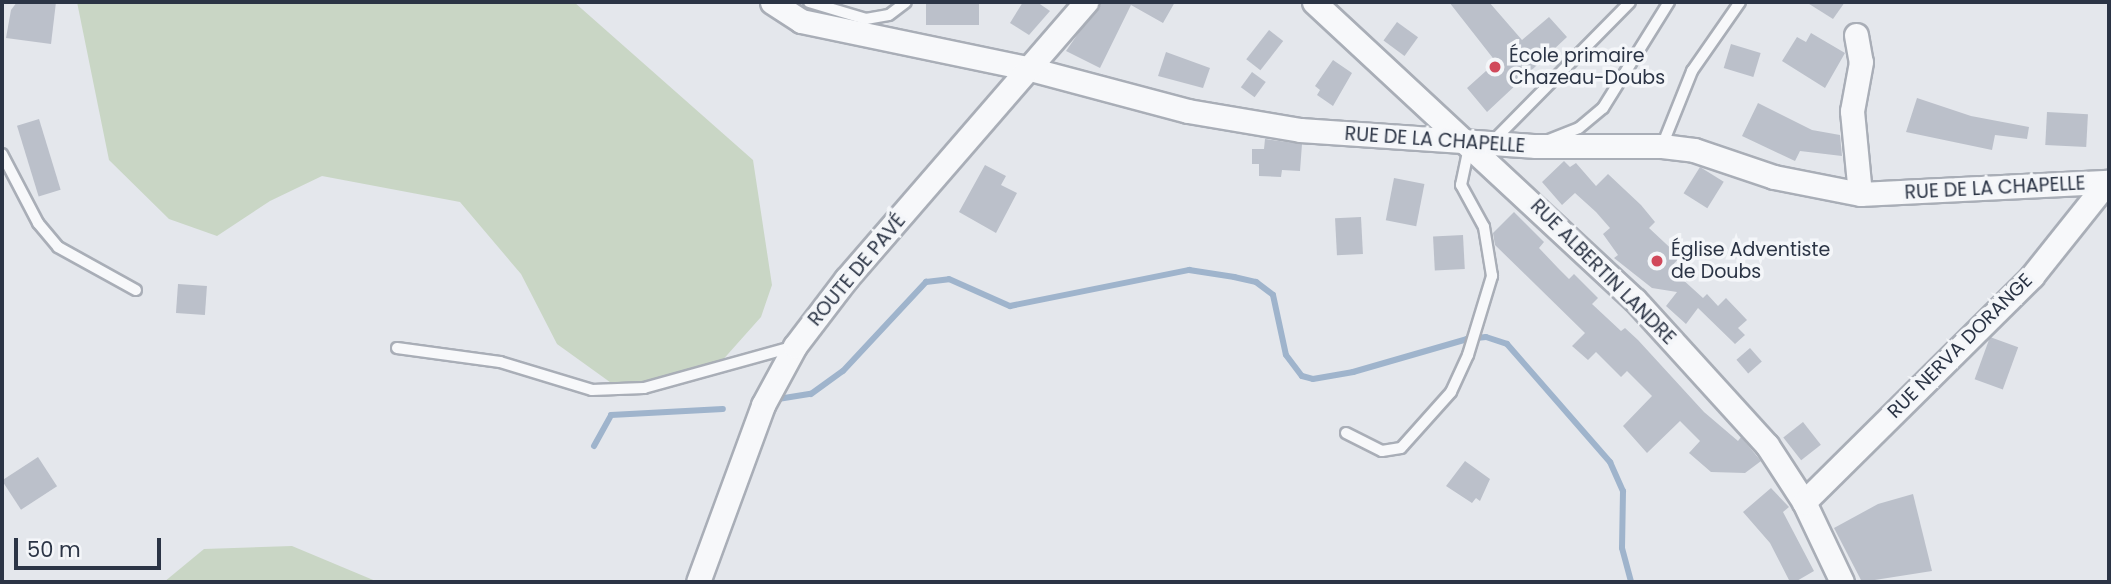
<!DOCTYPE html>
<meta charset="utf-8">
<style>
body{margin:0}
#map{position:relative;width:2111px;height:584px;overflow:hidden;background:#e4e7ec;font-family:Poppins,sans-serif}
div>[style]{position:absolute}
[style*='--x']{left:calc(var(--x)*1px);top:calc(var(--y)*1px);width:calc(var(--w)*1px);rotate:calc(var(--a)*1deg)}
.green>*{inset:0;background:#c9d6c5}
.stream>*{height:6px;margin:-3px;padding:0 3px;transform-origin:3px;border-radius:3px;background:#9fb4cc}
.building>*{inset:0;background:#bbc0ca;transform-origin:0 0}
.roads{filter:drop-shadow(2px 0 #a9aeb7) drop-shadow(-2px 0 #a9aeb7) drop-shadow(0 2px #a9aeb7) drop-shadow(0 -2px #a9aeb7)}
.lane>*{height:10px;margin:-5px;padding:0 5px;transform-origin:5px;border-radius:5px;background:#f7f8fa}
.street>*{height:23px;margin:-11.5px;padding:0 11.5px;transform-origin:11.5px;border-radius:11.5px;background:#f7f8fa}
.dots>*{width:19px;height:19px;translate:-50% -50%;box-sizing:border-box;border:4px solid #f4f6f9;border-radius:50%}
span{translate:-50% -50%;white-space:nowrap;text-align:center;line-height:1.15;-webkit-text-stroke:7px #f4f6f9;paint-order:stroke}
.poi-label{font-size:19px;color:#2b3445}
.left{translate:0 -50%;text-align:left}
.street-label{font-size:19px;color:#2b3445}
.frame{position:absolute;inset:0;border:4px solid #2b3445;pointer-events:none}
.scale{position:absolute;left:14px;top:538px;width:147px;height:32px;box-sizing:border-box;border:4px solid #2b3445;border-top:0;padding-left:9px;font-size:21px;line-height:24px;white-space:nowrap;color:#2b3445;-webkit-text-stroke:5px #f4f6f9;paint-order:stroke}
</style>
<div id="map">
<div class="green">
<i style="clip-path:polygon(77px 2px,574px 2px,753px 160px,772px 285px,761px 317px,712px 372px,661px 385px,614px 385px,557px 344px,521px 274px,460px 202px,322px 176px,270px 201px,217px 236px,169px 219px,109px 160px)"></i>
<i style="clip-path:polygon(292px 546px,378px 582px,164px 582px,204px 549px)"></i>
</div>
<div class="stream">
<i style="--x:778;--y:399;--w:33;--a:-9"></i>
<i style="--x:811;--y:394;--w:39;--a:-36"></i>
<i style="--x:843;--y:371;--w:122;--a:-47"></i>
<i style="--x:926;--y:282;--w:23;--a:-7"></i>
<i style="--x:949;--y:279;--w:67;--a:23.9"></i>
<i style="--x:1010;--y:306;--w:183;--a:-11.4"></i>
<i style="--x:1189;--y:270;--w:46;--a:8.8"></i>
<i style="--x:1234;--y:277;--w:23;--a:13"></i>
<i style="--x:1256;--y:282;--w:21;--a:37"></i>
<i style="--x:1273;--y:295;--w:61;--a:77.8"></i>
<i style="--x:1286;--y:355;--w:26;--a:53"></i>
<i style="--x:1302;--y:376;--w:11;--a:15"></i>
<i style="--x:1313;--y:379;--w:41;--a:-9.9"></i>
<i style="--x:1353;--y:372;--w:119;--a:-16.1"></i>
<i style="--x:1467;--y:339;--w:19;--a:-6"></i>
<i style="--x:1486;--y:337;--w:22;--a:18"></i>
<i style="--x:1507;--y:344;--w:157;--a:48.9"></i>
<i style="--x:1610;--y:462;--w:32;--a:66"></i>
<i style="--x:1623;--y:491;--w:57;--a:91"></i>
<i style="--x:1622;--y:548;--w:35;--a:75"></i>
<i style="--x:594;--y:446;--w:35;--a:-61"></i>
<i style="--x:611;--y:415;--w:112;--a:-3.1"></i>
</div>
<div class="building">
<i style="clip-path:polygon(17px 2px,56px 2px,51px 44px,6px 38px,11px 10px)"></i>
<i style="left:926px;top:2px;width:53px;height:23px"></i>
<i style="clip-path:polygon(1023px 2px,1037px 2px,1050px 11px,1029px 35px,1010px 23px)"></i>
<i style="clip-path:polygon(1100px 2px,1175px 2px,1163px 23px,1131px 5px,1100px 68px,1066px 51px)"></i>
<i style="clip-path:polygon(1449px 2px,1489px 2px,1522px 40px,1549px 17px,1567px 37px,1487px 112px,1467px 88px,1496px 62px)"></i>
<i style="clip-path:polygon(1806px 2px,1845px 2px,1833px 19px)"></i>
<i style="left:1397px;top:22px;width:26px;height:23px;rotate:36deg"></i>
<i style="left:1269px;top:30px;width:18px;height:37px;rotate:38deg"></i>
<i style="clip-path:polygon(1811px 33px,1845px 53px,1825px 88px,1782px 61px,1797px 37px,1806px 42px)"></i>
<i style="left:1731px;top:44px;width:31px;height:25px;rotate:17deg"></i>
<i style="clip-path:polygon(1166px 52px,1210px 68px,1203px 88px,1158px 76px)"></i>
<i style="clip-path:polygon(1333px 60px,1352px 73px,1333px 106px,1317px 95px,1320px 90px,1315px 86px)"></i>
<i style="left:1252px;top:72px;width:17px;height:19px;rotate:36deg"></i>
<i style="clip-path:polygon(1917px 98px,1971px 116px,2029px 127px,2027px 139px,1995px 135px,1992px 150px,1906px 132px)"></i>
<i style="clip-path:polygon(1758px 103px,1812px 130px,1840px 135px,1842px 156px,1800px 151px,1795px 161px,1742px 136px)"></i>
<i style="left:2047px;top:112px;width:41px;height:33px;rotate:3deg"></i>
<i style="left:39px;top:119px;width:74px;height:23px;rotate:73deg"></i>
<i style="clip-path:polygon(1265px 139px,1302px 144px,1300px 171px,1282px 170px,1281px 177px,1259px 176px,1259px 164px,1252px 164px,1252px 149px,1264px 149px)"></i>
<i style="clip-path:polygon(1564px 161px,1570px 167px,1576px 163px,1596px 186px,1608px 174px,1641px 205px,1655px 222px,1649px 228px,1680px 257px,1670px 268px,1703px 298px,1707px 294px,1718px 306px,1726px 298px,1747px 320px,1738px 328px,1745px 335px,1735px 344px,1698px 308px,1686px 324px,1666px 306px,1677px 292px,1652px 288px,1614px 258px,1618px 255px,1603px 234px,1610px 228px,1596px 212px,1575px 193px,1562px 205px,1542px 182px)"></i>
<i style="clip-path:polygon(985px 165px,1006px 176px,1001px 185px,1017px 193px,996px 233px,959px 212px)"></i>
<i style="left:1700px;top:167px;width:28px;height:31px;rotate:32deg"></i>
<i style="left:1394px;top:178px;width:31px;height:43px;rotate:11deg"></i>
<i style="clip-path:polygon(1514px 212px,1544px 242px,1539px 248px,1558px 268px,1569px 279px,1574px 274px,1598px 298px,1592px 304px,1621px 331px,1625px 328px,1638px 340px,1704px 412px,1738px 441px,1741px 437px,1761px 461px,1745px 473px,1711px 472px,1689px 453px,1700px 441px,1680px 421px,1647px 453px,1623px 426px,1652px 396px,1627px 371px,1621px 377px,1596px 352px,1588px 360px,1572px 346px,1585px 333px,1495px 245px,1493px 233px)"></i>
<i style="left:1361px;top:217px;width:37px;height:26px;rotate:87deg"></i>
<i style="left:1463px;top:235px;width:34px;height:30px;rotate:87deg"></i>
<i style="left:178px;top:284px;width:29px;height:29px;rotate:4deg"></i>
<i style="left:1990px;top:337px;width:30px;height:45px;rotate:20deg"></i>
<i style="left:1750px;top:348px;width:18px;height:18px;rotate:49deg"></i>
<i style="left:1803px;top:422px;width:29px;height:25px;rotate:52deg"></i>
<i style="left:38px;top:457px;width:35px;height:43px;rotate:57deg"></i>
<i style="clip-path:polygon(1465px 461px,1490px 479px,1480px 501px,1476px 498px,1472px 503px,1446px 486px)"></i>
<i style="clip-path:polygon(1771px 488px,1789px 507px,1783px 512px,1814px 571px,1795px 582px,1790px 582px,1770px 543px,1743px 512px)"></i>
<i style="clip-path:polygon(1913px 494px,1932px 571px,1862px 582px,1834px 528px,1878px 504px)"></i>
</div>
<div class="roads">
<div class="lane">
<i style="--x:809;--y:2;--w:59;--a:16.6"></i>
<i style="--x:866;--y:19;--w:23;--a:-10"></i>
<i style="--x:889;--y:15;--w:21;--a:-37"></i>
<i style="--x:1549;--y:140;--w:32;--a:-22"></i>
<i style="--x:1579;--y:128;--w:31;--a:-40"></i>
<i style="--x:1603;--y:108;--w:125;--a:-58.1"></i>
<i style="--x:1493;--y:141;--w:195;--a:-45.4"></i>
<i style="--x:1662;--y:146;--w:81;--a:-68.2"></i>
<i style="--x:1692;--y:71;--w:84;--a:-55.2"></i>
<i style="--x:2;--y:154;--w:78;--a:62.4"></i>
<i style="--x:38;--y:223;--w:31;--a:50"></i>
<i style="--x:58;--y:247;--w:89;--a:28.9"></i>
<i style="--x:397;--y:348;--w:104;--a:7.7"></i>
<i style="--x:500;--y:362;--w:96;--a:16.9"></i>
<i style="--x:592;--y:390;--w:52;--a:-2.2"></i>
<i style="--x:644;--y:388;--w:154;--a:-15.5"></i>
<i style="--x:1346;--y:433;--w:40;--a:26.6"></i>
<i style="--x:1382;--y:451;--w:19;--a:-9"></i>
<i style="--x:1401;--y:448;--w:75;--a:-48.2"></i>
<i style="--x:1451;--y:392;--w:41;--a:-65.3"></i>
<i style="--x:1468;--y:355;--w:83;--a:-73.1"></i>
<i style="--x:1492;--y:276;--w:50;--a:-99.3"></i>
<i style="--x:1484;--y:227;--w:48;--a:-118.7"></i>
<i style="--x:1461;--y:185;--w:39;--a:-78"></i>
</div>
<div class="street">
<i style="--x:772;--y:2;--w:35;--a:33"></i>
<i style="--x:801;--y:21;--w:234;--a:11.8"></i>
<i style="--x:1030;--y:69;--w:163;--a:14.9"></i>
<i style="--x:1188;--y:111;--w:114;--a:9.6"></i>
<i style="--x:1300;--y:130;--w:237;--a:3.9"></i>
<i style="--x:1536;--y:146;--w:126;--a:0"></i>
<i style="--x:1662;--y:146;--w:32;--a:7"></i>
<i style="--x:1694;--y:150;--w:84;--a:18.6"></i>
<i style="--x:1774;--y:177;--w:88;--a:11.2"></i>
<i style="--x:1860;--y:194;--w:249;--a:-2.8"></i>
<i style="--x:1314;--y:2;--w:438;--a:42.9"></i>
<i style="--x:1635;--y:300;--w:196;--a:47.7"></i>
<i style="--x:1767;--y:445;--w:68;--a:57"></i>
<i style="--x:1804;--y:502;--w:89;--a:64.6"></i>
<i style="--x:1856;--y:35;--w:27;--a:80"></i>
<i style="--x:1861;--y:62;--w:50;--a:100.4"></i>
<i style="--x:1852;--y:111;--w:83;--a:84.5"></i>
<i style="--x:1804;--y:502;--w:321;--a:-44.7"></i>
<i style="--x:2032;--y:276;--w:120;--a:-51.4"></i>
<i style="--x:698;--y:582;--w:189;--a:-69.8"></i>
<i style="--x:763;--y:405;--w:67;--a:-61.5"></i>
<i style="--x:795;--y:346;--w:84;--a:-52.7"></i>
<i style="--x:846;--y:279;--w:367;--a:-49.1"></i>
</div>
</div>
<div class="dots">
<i style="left:1495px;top:67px;background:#d1495b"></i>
<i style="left:1657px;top:261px;background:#d1495b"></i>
</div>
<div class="poi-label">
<span class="left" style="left:1509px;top:67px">École primaire<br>Chazeau-Doubs</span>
<span class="left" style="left:1671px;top:261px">Église Adventiste<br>de Doubs</span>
</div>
<div class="street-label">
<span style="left:1435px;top:140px;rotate:4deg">RUE DE LA CHAPELLE</span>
<span style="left:1995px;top:188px;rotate:-3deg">RUE DE LA CHAPELLE</span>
<span style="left:857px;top:270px;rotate:-50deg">ROUTE DE PAVÉ</span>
<span style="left:1603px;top:272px;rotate:45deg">RUE ALBERTIN LANDRE</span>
<span style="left:1960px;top:346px;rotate:-45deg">RUE NERVA DORANGE</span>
</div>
<div class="frame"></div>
<div class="scale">50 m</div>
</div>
